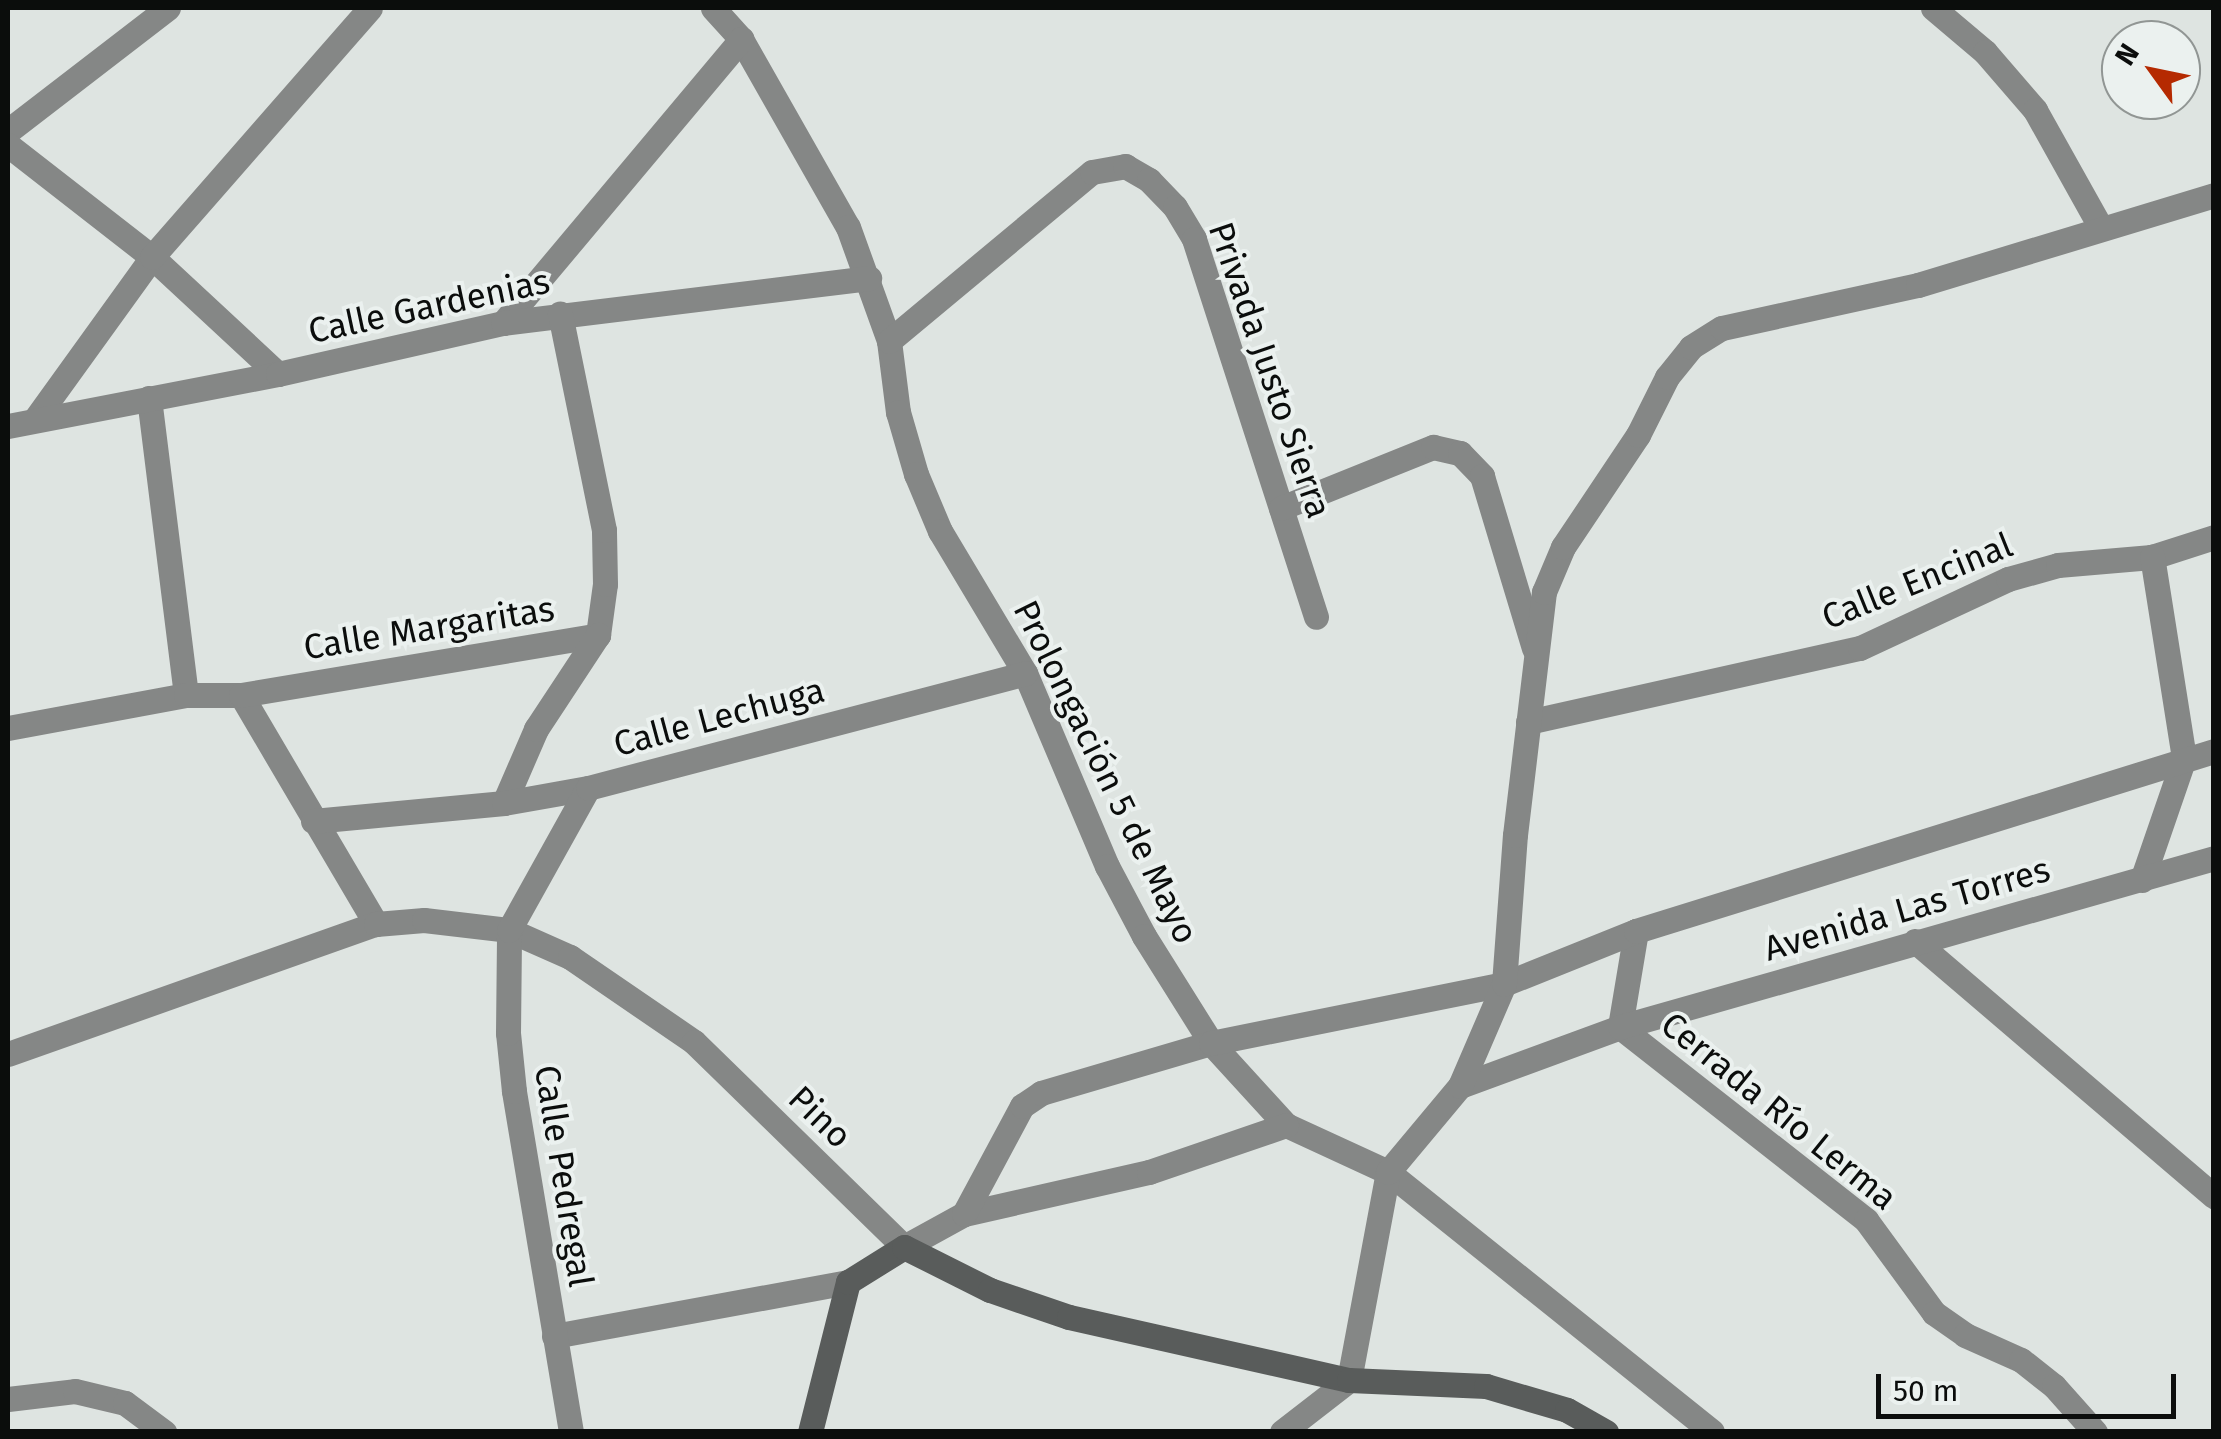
<!DOCTYPE html>
<meta charset="utf-8">
<style>
body{margin:0}
#map{position:relative;width:2221px;height:1439px;overflow:hidden;background:#dee4e1;font-family:"Fira Sans",sans-serif}
div>[style]{position:absolute}
[style*='--x']{left:calc(var(--x)*1px);top:calc(var(--y)*1px);width:calc(var(--w)*1px);rotate:calc(var(--a)*1deg)}
.street>*{height:25px;margin:-12.5px;padding:0 12.5px;transform-origin:12.5px;border-radius:12.5px;background:#858786}
.secondary>*{height:25px;margin:-12.5px;padding:0 12.5px;transform-origin:12.5px;border-radius:12.5px;background:#595c5b}
span{translate:-50% -50%;white-space:nowrap;text-align:center;line-height:1.15;-webkit-text-stroke:8px #ebf1ef;paint-order:stroke}
.street-label{font-size:35px;color:#0b0d0c}
.frame{position:absolute;inset:0;border:10px solid #0b0d0c;pointer-events:none}
.north{position:absolute;left:2101px;top:20px;width:100px;height:100px;box-sizing:border-box;background:#ebf1ef;border:2px solid #919694;border-radius:50%;rotate:303deg;font-size:28px;font-weight:700;line-height:40px;text-align:center;color:#0b0d0c}
.north::after{content:'';display:block;margin:auto;width:35px;height:45px;background:#b52a01;clip-path:polygon(50% 0,100% 100%,50% 72%,0 100%)}
.scale{position:absolute;left:1876px;top:1374px;width:300px;height:45px;box-sizing:border-box;border:5px solid #0b0d0c;border-top:0;padding-left:12px;font-size:30px;line-height:35px;white-space:nowrap;color:#0b0d0c;-webkit-text-stroke:8px #ebf1ef;paint-order:stroke}
</style>
<div id="map">
<div class="street">
<i style="--x:713;--y:8;--w:42;--a:47.9"></i>
<i style="--x:741;--y:39;--w:216;--a:60.4"></i>
<i style="--x:848;--y:227;--w:121;--a:70.2"></i>
<i style="--x:889;--y:341;--w:72;--a:82.8"></i>
<i style="--x:898;--y:412;--w:65;--a:73.8"></i>
<i style="--x:916;--y:474;--w:62;--a:67.2"></i>
<i style="--x:940;--y:531;--w:165;--a:59.1"></i>
<i style="--x:1025;--y:673;--w:210;--a:67"></i>
<i style="--x:1107;--y:866;--w:79;--a:62.1"></i>
<i style="--x:1144;--y:936;--w:126;--a:57.9"></i>
<i style="--x:1211;--y:1043;--w:111;--a:47.6"></i>
<i style="--x:1286;--y:1125;--w:112;--a:24.7"></i>
<i style="--x:1388;--y:1172;--w:415;--a:38.7"></i>
<i style="--x:1933;--y:8;--w:68;--a:40.2"></i>
<i style="--x:1985;--y:52;--w:77;--a:49.2"></i>
<i style="--x:2035;--y:110;--w:135;--a:60.8"></i>
<i style="--x:8;--y:131;--w:202;--a:-37.6"></i>
<i style="--x:8;--y:145;--w:182;--a:37.9"></i>
<i style="--x:152;--y:257;--w:172;--a:42.9"></i>
<i style="--x:503;--y:323;--w:371;--a:-50"></i>
<i style="--x:889;--y:341;--w:264;--a:-39.8"></i>
<i style="--x:1092;--y:172;--w:34;--a:-10"></i>
<i style="--x:1125;--y:166;--w:28;--a:30"></i>
<i style="--x:1149;--y:180;--w:37;--a:46"></i>
<i style="--x:1175;--y:207;--w:37;--a:59"></i>
<i style="--x:1194;--y:239;--w:397;--a:72.1"></i>
<i style="--x:149;--y:398;--w:299;--a:82.9"></i>
<i style="--x:36;--y:418;--w:198;--a:-54.2"></i>
<i style="--x:152;--y:257;--w:331;--a:-48.8"></i>
<i style="--x:8;--y:426;--w:275;--a:-10.9"></i>
<i style="--x:278;--y:374;--w:231;--a:-12.8"></i>
<i style="--x:503;--y:323;--w:369;--a:-7"></i>
<i style="--x:1281;--y:508;--w:164;--a:-21.9"></i>
<i style="--x:1433;--y:447;--w:28;--a:13"></i>
<i style="--x:1460;--y:453;--w:32;--a:46"></i>
<i style="--x:1482;--y:476;--w:180;--a:73.2"></i>
<i style="--x:241;--y:695;--w:266;--a:59.5"></i>
<i style="--x:1528;--y:722;--w:340;--a:-12.6"></i>
<i style="--x:1860;--y:648;--w:163;--a:-25"></i>
<i style="--x:2008;--y:579;--w:52;--a:-15.6"></i>
<i style="--x:2058;--y:565;--w:94;--a:-4.9"></i>
<i style="--x:2152;--y:557;--w:65;--a:-17.9"></i>
<i style="--x:8;--y:728;--w:181;--a:-10.5"></i>
<i style="--x:186;--y:695;--w:55;--a:0"></i>
<i style="--x:241;--y:695;--w:362;--a:-9.5"></i>
<i style="--x:598;--y:635;--w:51;--a:-82.2"></i>
<i style="--x:605;--y:584;--w:54;--a:-91.1"></i>
<i style="--x:604;--y:530;--w:221;--a:-101.5"></i>
<i style="--x:504;--y:803;--w:81;--a:-66.6"></i>
<i style="--x:536;--y:729;--w:113;--a:-56.6"></i>
<i style="--x:313;--y:821;--w:192;--a:-5.4"></i>
<i style="--x:504;--y:803;--w:85;--a:-10.1"></i>
<i style="--x:2142;--y:880;--w:129;--a:-71"></i>
<i style="--x:2184;--y:758;--w:204;--a:-99"></i>
<i style="--x:1636;--y:931;--w:97;--a:99.5"></i>
<i style="--x:1620;--y:1027;--w:313;--a:38.1"></i>
<i style="--x:1866;--y:1220;--w:115;--a:53.8"></i>
<i style="--x:1934;--y:1313;--w:38;--a:35"></i>
<i style="--x:1965;--y:1335;--w:61;--a:24.1"></i>
<i style="--x:2021;--y:1360;--w:42;--a:38.2"></i>
<i style="--x:2054;--y:1386;--w:62;--a:48.3"></i>
<i style="--x:1915;--y:941;--w:393;--a:40.5"></i>
<i style="--x:8;--y:1054;--w:390;--a:-19.5"></i>
<i style="--x:376;--y:924;--w:48;--a:-4.8"></i>
<i style="--x:424;--y:920;--w:86;--a:6.7"></i>
<i style="--x:509;--y:930;--w:67;--a:23.9"></i>
<i style="--x:570;--y:957;--w:150;--a:34.4"></i>
<i style="--x:694;--y:1042;--w:293;--a:44.3"></i>
<i style="--x:904;--y:1247;--w:68;--a:-28.8"></i>
<i style="--x:964;--y:1214;--w:190;--a:-12.8"></i>
<i style="--x:1149;--y:1172;--w:145;--a:-18.9"></i>
<i style="--x:1460;--y:1086;--w:171;--a:-20.2"></i>
<i style="--x:1620;--y:1027;--w:618;--a:-15.88"></i>
<i style="--x:964;--y:1214;--w:123;--a:-61.8"></i>
<i style="--x:1022;--y:1106;--w:23;--a:-34"></i>
<i style="--x:1041;--y:1093;--w:177;--a:-16.4"></i>
<i style="--x:1211;--y:1043;--w:299;--a:-11.4"></i>
<i style="--x:1504;--y:984;--w:142;--a:-21.9"></i>
<i style="--x:1636;--y:931;--w:605;--a:-17.3"></i>
<i style="--x:554;--y:1336;--w:299;--a:-10.4"></i>
<i style="--x:8;--y:1399;--w:67;--a:-6.8"></i>
<i style="--x:75;--y:1391;--w:51;--a:13.5"></i>
<i style="--x:125;--y:1403;--w:49;--a:36.6"></i>
<i style="--x:571;--y:1432;--w:346;--a:-99.5"></i>
<i style="--x:514;--y:1091;--w:58;--a:-95.9"></i>
<i style="--x:508;--y:1033;--w:103;--a:-89.4"></i>
<i style="--x:509;--y:930;--w:162;--a:-60.9"></i>
<i style="--x:588;--y:788;--w:452;--a:-14.7"></i>
<i style="--x:1282;--y:1432;--w:85;--a:-37.8"></i>
<i style="--x:1349;--y:1380;--w:212;--a:-79.4"></i>
<i style="--x:1388;--y:1172;--w:112;--a:-50.1"></i>
<i style="--x:1460;--y:1086;--w:111;--a:-66.7"></i>
<i style="--x:1504;--y:984;--w:149;--a:-85.8"></i>
<i style="--x:1515;--y:835;--w:245;--a:-83.2"></i>
<i style="--x:1544;--y:592;--w:49;--a:-67.1"></i>
<i style="--x:1563;--y:547;--w:135;--a:-56.2"></i>
<i style="--x:1638;--y:435;--w:65;--a:-63.4"></i>
<i style="--x:1667;--y:377;--w:38;--a:-51"></i>
<i style="--x:1691;--y:347;--w:36;--a:-32"></i>
<i style="--x:1722;--y:328;--w:201;--a:-12.4"></i>
<i style="--x:1918;--y:285;--w:309;--a:-16.9"></i>
</div>
<div class="secondary">
<i style="--x:810;--y:1432;--w:155;--a:-75.8"></i>
<i style="--x:848;--y:1282;--w:66;--a:-32"></i>
<i style="--x:904;--y:1247;--w:96;--a:26.6"></i>
<i style="--x:990;--y:1290;--w:83;--a:18.9"></i>
<i style="--x:1069;--y:1317;--w:287;--a:12.7"></i>
<i style="--x:1349;--y:1380;--w:137;--a:2.5"></i>
<i style="--x:1486;--y:1386;--w:84;--a:16.5"></i>
<i style="--x:1567;--y:1410;--w:45;--a:29.4"></i>
</div>
<div class="street-label">
<span style="left:429px;top:306px;rotate:-12deg">Calle Gardenias</span>
<span style="left:1270px;top:370px;rotate:71deg">Privada Justo Sierra</span>
<span style="left:1917px;top:581px;rotate:-22deg">Calle Encinal</span>
<span style="left:429px;top:628px;rotate:-9deg">Calle Margaritas</span>
<span style="left:719px;top:717px;rotate:-15deg">Calle Lechuga</span>
<span style="left:1106px;top:772px;rotate:64deg">Prolongación 5 de Mayo</span>
<span style="left:1907px;top:909px;rotate:-16deg">Avenida Las Torres</span>
<span style="left:1779px;top:1111px;rotate:39deg">Cerrada Río Lerma</span>
<span style="left:820px;top:1117px;rotate:44deg">Pino</span>
<span style="left:564px;top:1176px;rotate:81deg">Calle Pedregal</span>
</div>
<div class="frame"></div>
<div class="north">N</div>
<div class="scale">50 m</div>
</div>
